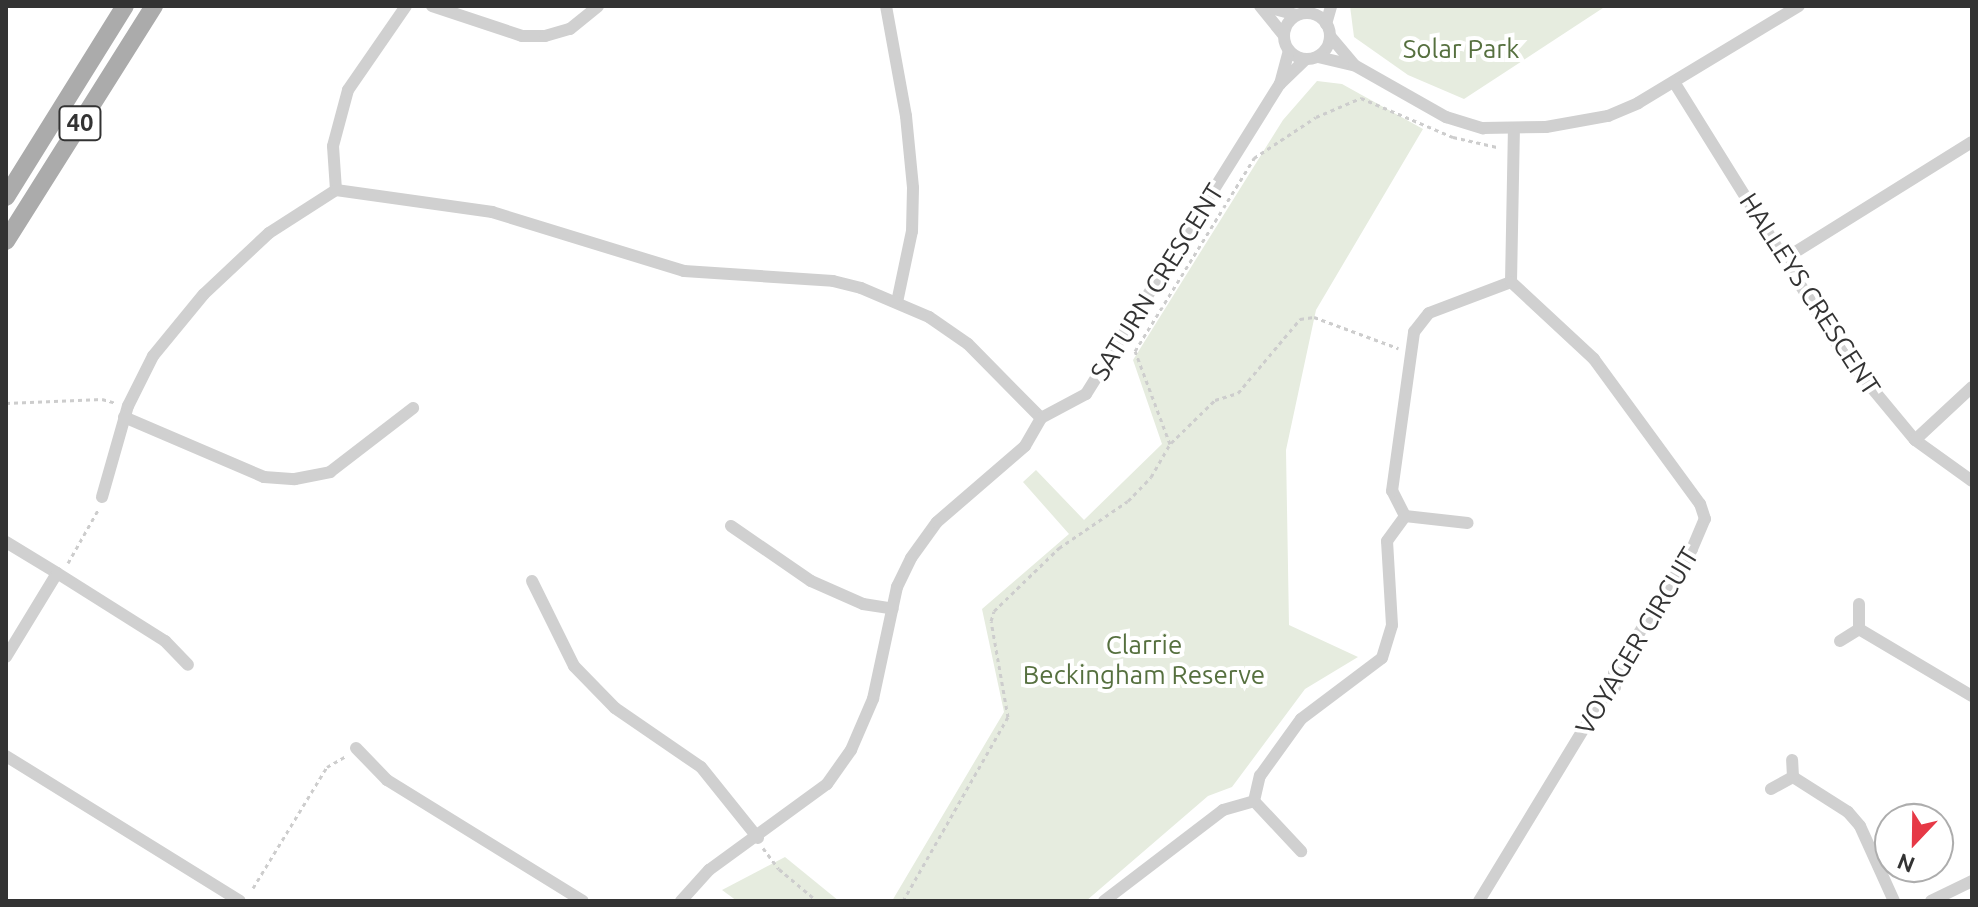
<!DOCTYPE html>
<style>
body{margin:0}
#map{position:relative;width:1978px;height:907px;overflow:hidden;background:#fff;font-family:Ubuntu,sans-serif}
div>[style]{position:absolute}
[style*='--x']{left:calc(var(--x)*1px);top:calc(var(--y)*1px);width:calc(var(--w)*1px);rotate:calc(var(--a)*1deg)}
.green>*{inset:0;background:#e6ecdf}
.path>*{height:3px;margin-top:-1.5px;transform-origin:0;background:repeating-linear-gradient(90deg,#cdcdcd 0 4px,transparent 0 8px)}
.minor>*{height:12px;margin:-6px;padding:0 6px;transform-origin:6px;border-radius:6px;background:#d0d0d0}
.minor>.ring{margin:-6px;padding:0;box-sizing:content-box;background:none;border:12px solid #d0d0d0;border-radius:50%}
.primary>*{height:18px;margin:-9px;padding:0 9px;transform-origin:9px;border-radius:9px;background:#ababab}
span{translate:-50% -50%;white-space:nowrap;text-align:center;line-height:1.15;-webkit-text-stroke:8px #fff;paint-order:stroke}
.shield-label span{padding:2px 6px;background:#fff;border:2px solid;border-radius:6px;-webkit-text-stroke-width:0}
.shield-label{font-size:24px;color:#333;font-weight:700}
.park-label{font-size:26px;color:#56703f}
.street-label{font-size:26px;color:#333}
.frame{position:absolute;inset:0;border:8px solid #333;pointer-events:none}
.north{position:absolute;left:1874px;top:803px;width:80px;height:80px;box-sizing:border-box;background:#fff;border:2px solid #adadad;border-radius:50%;rotate:202deg;font-size:22px;font-weight:700;line-height:32px;text-align:center;color:#333}
.north::after{content:'';display:block;margin:auto;width:28px;height:36px;background:#e63946;clip-path:polygon(50% 0,100% 100%,50% 72%,0 100%)}
</style>
<div id="map">
<div class="green">
<i style="clip-path:polygon(1350px 6px,1606px 6px,1464px 99px,1408px 75px,1354px 37px)"></i>
<i style="clip-path:polygon(1317px 81px,1342px 84px,1423px 129px,1316px 310px,1286px 450px,1289px 625px,1358px 657px,1305px 689px,1232px 787px,1208px 796px,1086px 901px,892px 901px,1004px 712px,982px 609px,1069px 534px,1023px 482px,1036px 470px,1084px 520px,1162px 444px,1133px 360px,1283px 120px)"></i>
<i style="clip-path:polygon(785px 857px,839px 901px,737px 901px,722px 890px)"></i>
</div>
<div class="path">
<i style="--x:6;--y:403;--w:96;--a:-2.4"></i>
<i style="--x:102;--y:399;--w:15;--a:16"></i>
<i style="--x:1171;--y:443;--w:62;--a:-44.3"></i>
<i style="--x:1215;--y:400;--w:24;--a:-17"></i>
<i style="--x:1238;--y:393;--w:97;--a:-50"></i>
<i style="--x:1300;--y:319;--w:14;--a:-8"></i>
<i style="--x:1314;--y:317;--w:90;--a:20.3"></i>
<i style="--x:68;--y:563;--w:61;--a:-60.5"></i>
<i style="--x:763;--y:848;--w:26;--a:53"></i>
<i style="--x:779;--y:869;--w:50;--a:40.1"></i>
<i style="--x:253;--y:888;--w:142;--a:-58.6"></i>
<i style="--x:327;--y:767;--w:22;--a:-30"></i>
<i style="--x:903;--y:901;--w:212;--a:-60.3"></i>
<i style="--x:1008;--y:717;--w:97;--a:-100"></i>
<i style="--x:991;--y:621;--w:10;--a:-73"></i>
<i style="--x:994;--y:611;--w:91;--a:-44.1"></i>
<i style="--x:1059;--y:548;--w:83;--a:-34.3"></i>
<i style="--x:1128;--y:501;--w:33;--a:-46"></i>
<i style="--x:1151;--y:477;--w:38;--a:-60"></i>
<i style="--x:1170;--y:444;--w:99;--a:-110.6"></i>
<i style="--x:1135;--y:351;--w:227;--a:-58.3"></i>
<i style="--x:1254;--y:158;--w:74;--a:-33.5"></i>
<i style="--x:1316;--y:117;--w:49;--a:-22.9"></i>
<i style="--x:1361;--y:98;--w:100;--a:23"></i>
<i style="--x:1453;--y:137;--w:45;--a:12.8"></i>
</div>
<div class="minor">
<i style="--x:432;--y:6;--w:95;--a:18.4"></i>
<i style="--x:522;--y:36;--w:23;--a:0"></i>
<i style="--x:545;--y:36;--w:26;--a:-16"></i>
<i style="--x:570;--y:29;--w:36;--a:-39"></i>
<i style="--x:886;--y:6;--w:112;--a:79.7"></i>
<i style="--x:906;--y:116;--w:72;--a:84.4"></i>
<i style="--x:913;--y:188;--w:43;--a:91.3"></i>
<i style="--x:912;--y:231;--w:73;--a:101.9"></i>
<i style="--x:1260;--y:6;--w:38;--a:51"></i>
<i style="--x:1263;--y:6;--w:34;--a:15"></i>
<i class="ring" style="left:1284px;top:13px;width:34px;height:34px"></i>
<i style="--x:1326;--y:24;--w:19;--a:-74"></i>
<i style="--x:1330;--y:36;--w:38;--a:50"></i>
<i style="--x:1318;--y:57;--w:37;--a:13"></i>
<i style="--x:1354;--y:65;--w:106;--a:29.5"></i>
<i style="--x:1446;--y:117;--w:39;--a:17"></i>
<i style="--x:1483;--y:128;--w:63;--a:-0.9"></i>
<i style="--x:1546;--y:127;--w:63;--a:-10.1"></i>
<i style="--x:1608;--y:116;--w:33;--a:-23"></i>
<i style="--x:1638;--y:103;--w:188;--a:-31.1"></i>
<i style="--x:1674;--y:82;--w:318;--a:58.1"></i>
<i style="--x:1842;--y:352;--w:114;--a:50.3"></i>
<i style="--x:1915;--y:440;--w:70;--a:35.7"></i>
<i style="--x:1280;--y:84;--w:34;--a:-75"></i>
<i style="--x:336;--y:190;--w:44;--a:-93.9"></i>
<i style="--x:333;--y:146;--w:58;--a:-75"></i>
<i style="--x:348;--y:90;--w:102;--a:-55.4"></i>
<i style="--x:1784;--y:259;--w:221;--a:-31.9"></i>
<i style="--x:1511;--y:282;--w:152;--a:-88.9"></i>
<i style="--x:124;--y:417;--w:152;--a:23.2"></i>
<i style="--x:264;--y:477;--w:31;--a:4"></i>
<i style="--x:295;--y:479;--w:36;--a:-11"></i>
<i style="--x:330;--y:472;--w:105;--a:-37.6"></i>
<i style="--x:1915;--y:440;--w:78;--a:-42.9"></i>
<i style="--x:102;--y:497;--w:95;--a:-74.1"></i>
<i style="--x:128;--y:406;--w:56;--a:-63.4"></i>
<i style="--x:153;--y:356;--w:80;--a:-50.6"></i>
<i style="--x:204;--y:294;--w:89;--a:-43.2"></i>
<i style="--x:269;--y:233;--w:80;--a:-32.7"></i>
<i style="--x:336;--y:190;--w:158;--a:8"></i>
<i style="--x:492;--y:212;--w:201;--a:17.1"></i>
<i style="--x:684;--y:271;--w:149;--a:3.8"></i>
<i style="--x:833;--y:281;--w:29;--a:14"></i>
<i style="--x:861;--y:288;--w:74;--a:23.1"></i>
<i style="--x:929;--y:317;--w:47;--a:34.7"></i>
<i style="--x:968;--y:344;--w:104;--a:45.4"></i>
<i style="--x:1405;--y:516;--w:63;--a:6.3"></i>
<i style="--x:731;--y:526;--w:97;--a:34.5"></i>
<i style="--x:811;--y:581;--w:57;--a:23.9"></i>
<i style="--x:863;--y:604;--w:30;--a:9"></i>
<i style="--x:6;--y:542;--w:60;--a:31.3"></i>
<i style="--x:532;--y:581;--w:95;--a:63.7"></i>
<i style="--x:574;--y:666;--w:59;--a:45.7"></i>
<i style="--x:615;--y:708;--w:104;--a:34.5"></i>
<i style="--x:701;--y:767;--w:91;--a:51.2"></i>
<i style="--x:1859;--y:629;--w:131;--a:30.7"></i>
<i style="--x:1840;--y:641;--w:22;--a:-32"></i>
<i style="--x:1859;--y:629;--w:25;--a:-90"></i>
<i style="--x:6;--y:657;--w:98;--a:-58.7"></i>
<i style="--x:57;--y:573;--w:128;--a:32.2"></i>
<i style="--x:165;--y:641;--w:33;--a:46"></i>
<i style="--x:356;--y:748;--w:45;--a:45.9"></i>
<i style="--x:387;--y:780;--w:230;--a:31.7"></i>
<i style="--x:6;--y:756;--w:275;--a:31.8"></i>
<i style="--x:1793;--y:777;--w:65;--a:32.5"></i>
<i style="--x:1848;--y:812;--w:18;--a:49"></i>
<i style="--x:1860;--y:826;--w:82;--a:65.6"></i>
<i style="--x:1771;--y:789;--w:25;--a:-29"></i>
<i style="--x:1793;--y:777;--w:17;--a:-93"></i>
<i style="--x:1254;--y:801;--w:69;--a:46.8"></i>
<i style="--x:681;--y:901;--w:42;--a:-47.9"></i>
<i style="--x:709;--y:870;--w:146;--a:-36.1"></i>
<i style="--x:827;--y:784;--w:42;--a:-54.8"></i>
<i style="--x:851;--y:750;--w:56;--a:-66.7"></i>
<i style="--x:873;--y:699;--w:115;--a:-77.9"></i>
<i style="--x:897;--y:587;--w:32;--a:-64"></i>
<i style="--x:911;--y:558;--w:44;--a:-54.2"></i>
<i style="--x:937;--y:522;--w:116;--a:-40.8"></i>
<i style="--x:1025;--y:446;--w:32;--a:-60"></i>
<i style="--x:1041;--y:418;--w:51;--a:-28.1"></i>
<i style="--x:1086;--y:394;--w:366;--a:-58"></i>
<i style="--x:1280;--y:84;--w:35;--a:-44"></i>
<i style="--x:1104;--y:901;--w:150;--a:-37.4"></i>
<i style="--x:1223;--y:810;--w:32;--a:-16"></i>
<i style="--x:1254;--y:801;--w:26;--a:-77"></i>
<i style="--x:1260;--y:776;--w:70;--a:-54.3"></i>
<i style="--x:1301;--y:719;--w:101;--a:-37"></i>
<i style="--x:1382;--y:658;--w:34;--a:-73"></i>
<i style="--x:1392;--y:625;--w:84;--a:-93.4"></i>
<i style="--x:1387;--y:541;--w:31;--a:-54"></i>
<i style="--x:1405;--y:516;--w:28;--a:-117"></i>
<i style="--x:1392;--y:491;--w:161;--a:-82.1"></i>
<i style="--x:1414;--y:332;--w:24;--a:-52"></i>
<i style="--x:1429;--y:313;--w:88;--a:-20.7"></i>
<i style="--x:1479;--y:901;--w:233;--a:-58.7"></i>
<i style="--x:1600;--y:702;--w:21;--a:-45"></i>
<i style="--x:1615;--y:687;--w:14;--a:-94"></i>
<i style="--x:1614;--y:673;--w:146;--a:-57.8"></i>
<i style="--x:1692;--y:549;--w:33;--a:-67"></i>
<i style="--x:1705;--y:519;--w:16;--a:-108"></i>
<i style="--x:1700;--y:504;--w:180;--a:-126.2"></i>
<i style="--x:1594;--y:359;--w:113;--a:-137.1"></i>
<i style="--x:1931;--y:901;--w:46;--a:-26"></i>
</div>
<div class="primary">
<i style="--x:6;--y:197;--w:225;--a:-58.1"></i>
<i style="--x:6;--y:241;--w:278;--a:-57.8"></i>
</div>
<div class="shield-label">
<span style="left:80px;top:123px">40</span>
</div>
<div class="park-label">
<span style="left:1461px;top:49px">Solar Park</span>
<span style="left:1144px;top:660px">Clarrie<br>Beckingham Reserve</span>
</div>
<div class="street-label">
<span style="left:1157px;top:282px;rotate:-58deg">SATURN CRESCENT</span>
<span style="left:1810px;top:294px;rotate:57deg">HALLEYS CRESCENT</span>
<span style="left:1637px;top:641px;rotate:-59deg">VOYAGER CIRCUIT</span>
</div>
<div class="frame"></div>
<div class="north">N</div>
</div>
